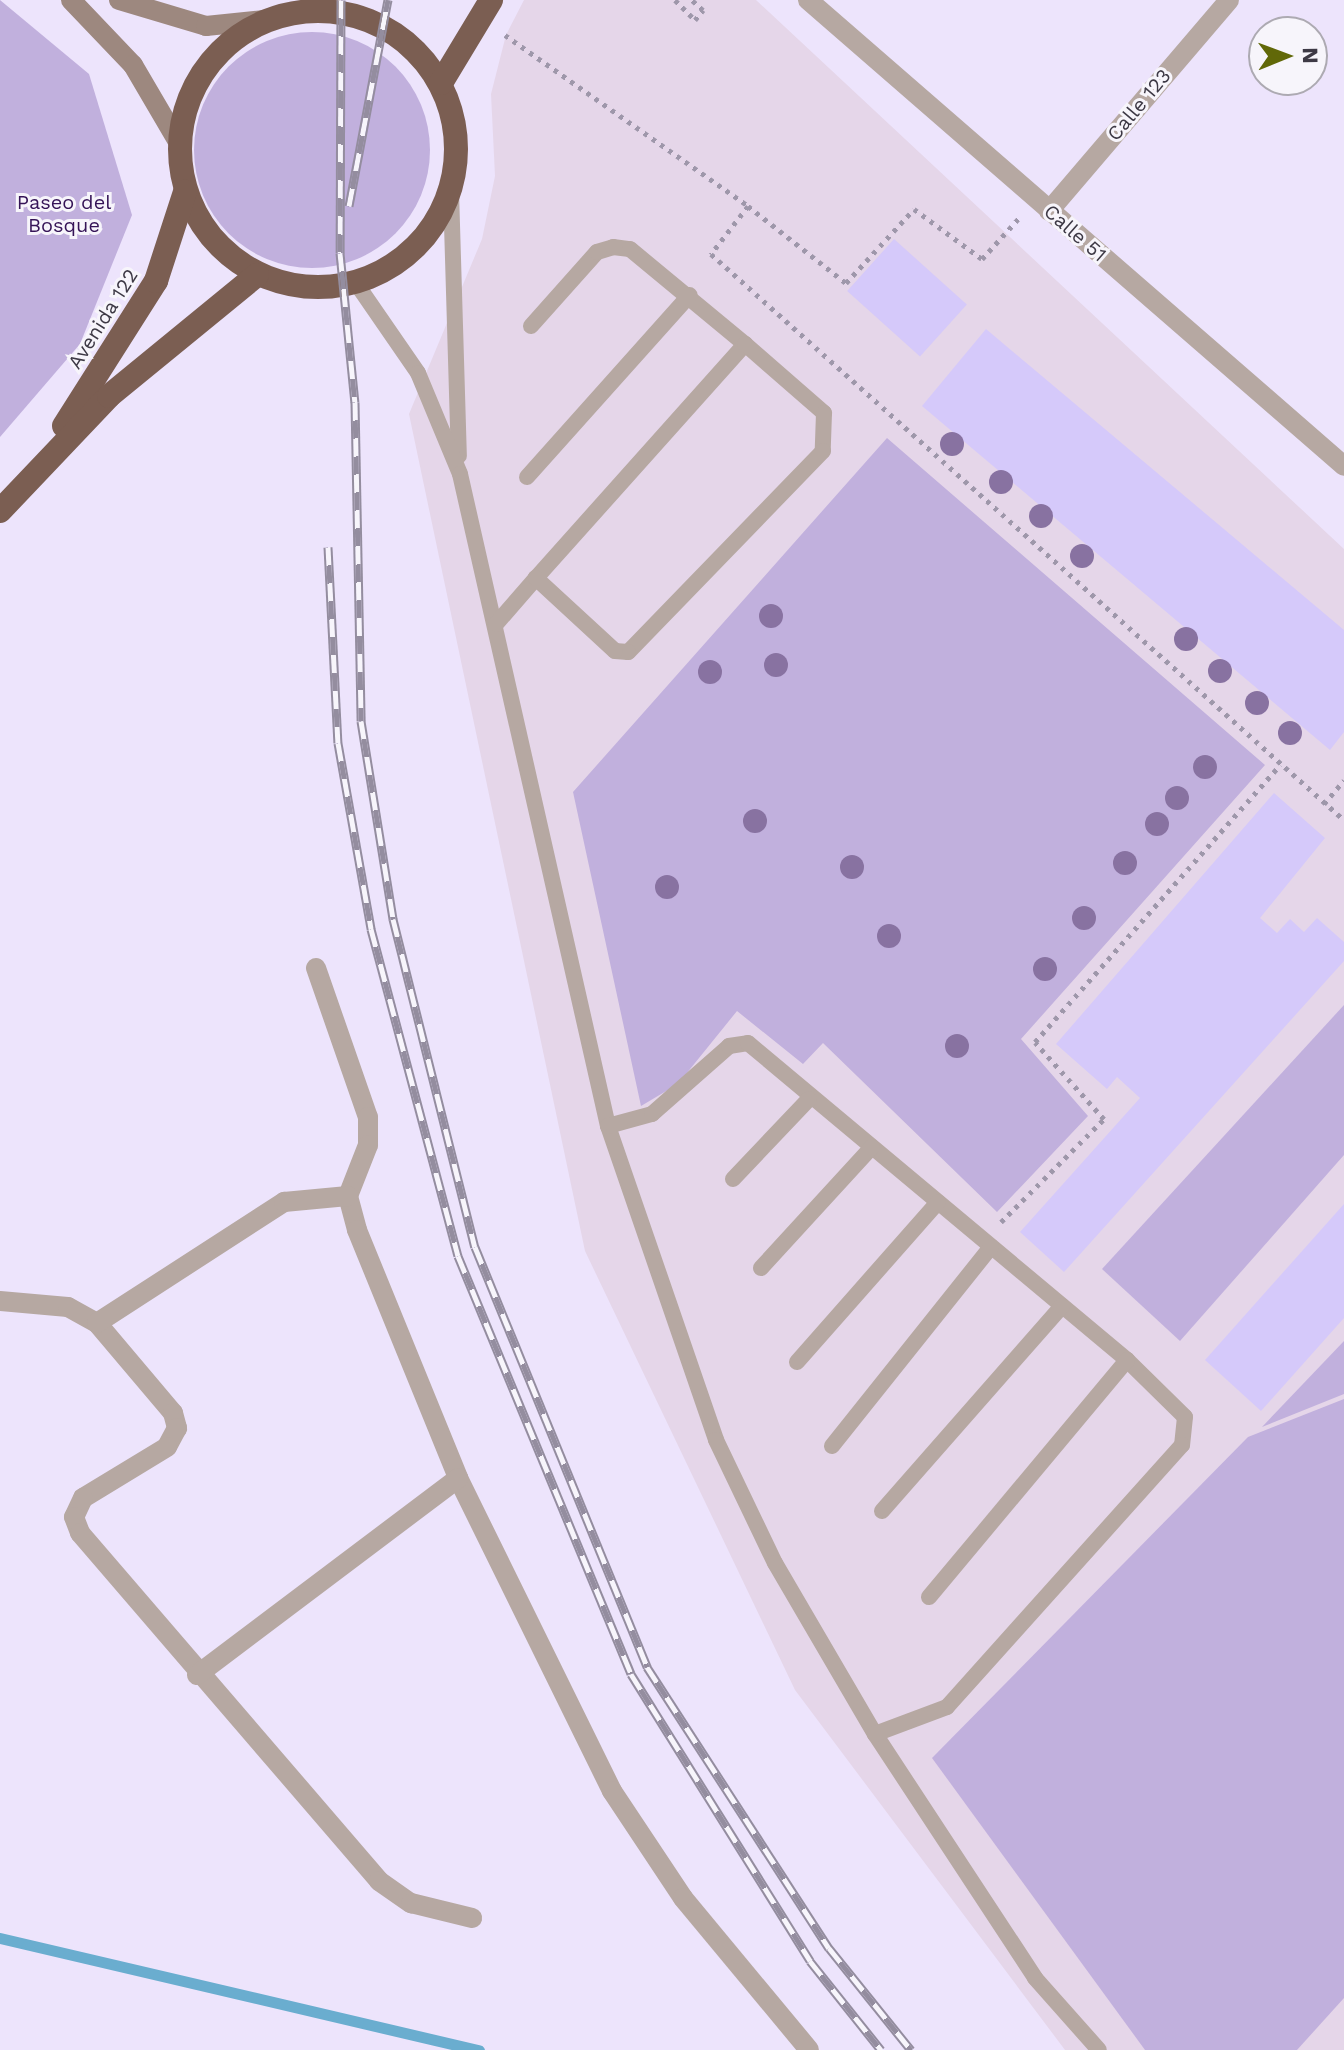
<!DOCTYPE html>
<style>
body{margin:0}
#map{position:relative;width:1344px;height:2050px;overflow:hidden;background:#ede4fc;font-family:"Work Sans",sans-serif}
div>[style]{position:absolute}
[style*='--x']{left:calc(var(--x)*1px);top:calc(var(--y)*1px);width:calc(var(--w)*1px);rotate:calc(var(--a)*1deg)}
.education>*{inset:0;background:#e5d6e9}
.green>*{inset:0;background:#c1b0dd}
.round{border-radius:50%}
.stream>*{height:11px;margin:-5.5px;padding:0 5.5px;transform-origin:5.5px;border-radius:5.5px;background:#6aadcf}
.building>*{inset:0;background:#d5c9fa;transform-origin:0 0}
.path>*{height:5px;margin-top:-2.5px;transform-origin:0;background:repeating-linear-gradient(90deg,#9e97aa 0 4px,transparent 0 10px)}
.lane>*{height:16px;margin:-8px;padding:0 8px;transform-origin:8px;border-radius:8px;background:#b6a8a2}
.street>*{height:20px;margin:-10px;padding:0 10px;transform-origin:10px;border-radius:10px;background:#b6a8a2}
.secondary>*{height:20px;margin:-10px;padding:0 10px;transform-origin:10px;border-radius:10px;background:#9d887f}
.highway>*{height:24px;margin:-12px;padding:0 12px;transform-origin:12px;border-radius:12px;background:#7b5e52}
.highway>.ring{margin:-12px;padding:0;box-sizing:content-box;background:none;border:24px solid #7b5e52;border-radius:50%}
.rail>*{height:9px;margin-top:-4.5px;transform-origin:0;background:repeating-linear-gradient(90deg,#f7f5fb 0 18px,#948d9f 0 36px);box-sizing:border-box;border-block:2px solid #948d9f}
.trees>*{width:24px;height:24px;margin:-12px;border-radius:50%;background:#8872a1}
span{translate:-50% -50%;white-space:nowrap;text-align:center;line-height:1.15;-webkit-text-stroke:6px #f7f5fb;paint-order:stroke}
.street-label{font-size:20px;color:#3d3945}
.park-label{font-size:20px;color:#351457}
.north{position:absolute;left:1248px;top:16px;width:80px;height:80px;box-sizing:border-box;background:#f7f5fb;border:2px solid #adaab2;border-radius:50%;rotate:89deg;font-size:22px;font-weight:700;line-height:32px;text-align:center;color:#3d3945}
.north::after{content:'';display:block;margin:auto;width:28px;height:36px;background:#616808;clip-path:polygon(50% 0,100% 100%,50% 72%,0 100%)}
</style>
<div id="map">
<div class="education">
<i style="clip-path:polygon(524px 0,756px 0,1344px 549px,1344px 2050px,1065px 2050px,795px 1690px,585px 1251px,409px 414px,482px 239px,495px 176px,491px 94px,506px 35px)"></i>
</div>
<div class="green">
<i style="clip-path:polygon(0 0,89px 74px,132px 215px,80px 344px,0 437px)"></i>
<i class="round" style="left:194px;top:32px;width:236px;height:236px"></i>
<i style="clip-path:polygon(887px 438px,1265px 765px,1021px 1039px,1088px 1116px,997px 1212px,823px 1043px,803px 1064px,737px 1011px,678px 1084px,641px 1106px,573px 792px)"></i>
<i style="clip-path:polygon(1344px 1005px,1344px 1155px,1180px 1341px,1102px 1269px)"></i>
<i style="clip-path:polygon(1344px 1341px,1344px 1394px,1262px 1427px)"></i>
<i style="clip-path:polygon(1344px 1399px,1344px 1998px,1297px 2050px,1145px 2050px,932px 1758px,1248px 1437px)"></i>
</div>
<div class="stream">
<i style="--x:0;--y:1938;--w:492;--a:13.2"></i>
</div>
<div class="building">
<i style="left:894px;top:239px;width:98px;height:70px;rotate:42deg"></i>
<i style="clip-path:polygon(986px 329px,1344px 630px,1344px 732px,1330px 750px,922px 406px)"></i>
<i style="clip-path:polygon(1274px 793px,1325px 838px,1260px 918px,1277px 933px,1290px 919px,1304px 932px,1317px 918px,1344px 942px,1344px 961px,1064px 1272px,1020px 1232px,1140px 1098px,1117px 1077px,1107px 1089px,1056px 1044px)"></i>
<i style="clip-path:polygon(1344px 1204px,1344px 1318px,1261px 1411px,1205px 1360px)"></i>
</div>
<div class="path">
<i style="--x:675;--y:0;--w:28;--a:45"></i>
<i style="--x:695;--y:20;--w:13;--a:-51"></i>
<i style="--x:703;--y:10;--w:15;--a:-138"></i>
<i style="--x:505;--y:35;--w:297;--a:35.1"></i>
<i style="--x:748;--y:206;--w:61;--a:127.6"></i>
<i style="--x:711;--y:254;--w:849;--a:41.8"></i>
<i style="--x:748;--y:206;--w:125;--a:38.2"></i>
<i style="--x:846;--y:283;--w:100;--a:-47.4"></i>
<i style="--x:914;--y:209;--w:84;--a:36.3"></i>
<i style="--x:982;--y:259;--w:55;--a:-47.9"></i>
<i style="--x:1324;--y:804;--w:31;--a:-50"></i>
<i style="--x:1001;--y:1222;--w:146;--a:-45"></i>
<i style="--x:1104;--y:1119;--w:103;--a:-131.9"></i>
<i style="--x:1035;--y:1042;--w:370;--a:-48.5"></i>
</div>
<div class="lane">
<i style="--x:451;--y:191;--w:265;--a:88.3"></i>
<i style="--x:356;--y:283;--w:109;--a:55.4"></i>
<i style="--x:418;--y:373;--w:109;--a:67.4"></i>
<i style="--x:460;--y:474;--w:669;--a:77.21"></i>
<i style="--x:608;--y:1126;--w:332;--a:71"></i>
<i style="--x:716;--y:1440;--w:136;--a:64.4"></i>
<i style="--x:775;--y:1563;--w:198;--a:59.7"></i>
<i style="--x:875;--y:1734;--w:292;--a:56.7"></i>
<i style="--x:1035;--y:1978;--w:96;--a:48.4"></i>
<i style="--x:531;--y:326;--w:99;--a:-48.3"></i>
<i style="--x:597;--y:252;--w:17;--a:-17"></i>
<i style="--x:613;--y:247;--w:17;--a:7"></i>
<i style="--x:630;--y:249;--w:149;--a:39.6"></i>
<i style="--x:527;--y:477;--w:244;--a:-48.2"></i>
<i style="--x:496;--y:624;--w:61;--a:-49"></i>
<i style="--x:536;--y:578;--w:314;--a:-48.2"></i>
<i style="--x:745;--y:344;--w:105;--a:41.1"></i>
<i style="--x:824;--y:413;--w:38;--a:92"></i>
<i style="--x:823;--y:451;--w:280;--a:134.1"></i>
<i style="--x:628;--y:652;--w:13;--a:-176"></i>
<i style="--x:615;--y:651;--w:108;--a:-137.3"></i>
<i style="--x:608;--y:1126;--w:46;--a:-15.3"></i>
<i style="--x:652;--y:1114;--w:103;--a:-41.4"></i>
<i style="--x:729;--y:1046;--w:19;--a:-9"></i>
<i style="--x:748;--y:1043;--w:494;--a:39.9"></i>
<i style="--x:1127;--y:1360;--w:81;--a:44.5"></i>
<i style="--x:1185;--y:1417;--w:28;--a:96"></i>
<i style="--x:1182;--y:1445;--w:352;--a:131.9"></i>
<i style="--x:947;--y:1707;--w:77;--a:159.4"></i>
<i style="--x:733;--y:1179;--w:110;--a:-46.5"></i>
<i style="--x:761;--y:1268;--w:164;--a:-47.5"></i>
<i style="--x:797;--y:1362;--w:213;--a:-48.6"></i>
<i style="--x:832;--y:1446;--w:255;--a:-51.4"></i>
<i style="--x:882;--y:1511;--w:273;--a:-48.7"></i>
<i style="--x:929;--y:1597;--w:309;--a:-50.1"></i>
</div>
<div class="street">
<i style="--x:808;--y:0;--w:710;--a:41"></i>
<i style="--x:1049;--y:211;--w:277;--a:-49.5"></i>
<i style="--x:316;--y:968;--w:158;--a:70.8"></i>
<i style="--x:368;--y:1117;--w:28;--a:90"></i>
<i style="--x:368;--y:1145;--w:55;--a:111.4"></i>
<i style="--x:348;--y:1196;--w:35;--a:75"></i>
<i style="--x:357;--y:1230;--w:268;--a:67.8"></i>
<i style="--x:458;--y:1478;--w:349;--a:63.8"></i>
<i style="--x:612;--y:1791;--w:128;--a:56.4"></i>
<i style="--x:683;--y:1898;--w:197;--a:50.3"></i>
<i style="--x:0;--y:1301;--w:68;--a:5"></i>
<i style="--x:68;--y:1307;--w:33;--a:29"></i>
<i style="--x:97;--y:1323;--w:118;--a:49.8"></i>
<i style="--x:173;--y:1413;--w:16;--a:75"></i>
<i style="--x:177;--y:1428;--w:21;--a:118"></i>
<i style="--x:167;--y:1447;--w:98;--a:148.7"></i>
<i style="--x:83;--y:1498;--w:21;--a:115"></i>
<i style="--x:74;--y:1517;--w:17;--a:69"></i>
<i style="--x:80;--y:1533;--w:459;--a:49.3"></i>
<i style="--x:379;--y:1881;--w:39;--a:35"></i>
<i style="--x:411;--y:1903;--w:63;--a:13.8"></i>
<i style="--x:97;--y:1323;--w:223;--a:-32.9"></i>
<i style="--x:284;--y:1202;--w:64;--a:-5.4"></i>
<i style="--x:197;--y:1675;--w:327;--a:-37"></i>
</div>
<div class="secondary">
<i style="--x:71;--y:0;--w:90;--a:46.4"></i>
<i style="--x:133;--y:65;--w:93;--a:59.6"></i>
<i style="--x:119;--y:0;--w:91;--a:16.6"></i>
<i style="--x:206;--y:26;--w:59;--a:-5.8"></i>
</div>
<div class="highway">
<i class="ring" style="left:180px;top:11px;width:252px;height:252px"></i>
<i style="--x:441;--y:83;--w:97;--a:-58.9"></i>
<i style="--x:64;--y:426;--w:172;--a:-57.6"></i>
<i style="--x:156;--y:281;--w:94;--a:-72"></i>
<i style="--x:0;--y:511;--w:158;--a:-46.5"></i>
<i style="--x:109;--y:396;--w:191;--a:-39.3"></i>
</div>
<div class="rail">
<i style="--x:341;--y:0;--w:253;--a:90.2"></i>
<i style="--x:340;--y:253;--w:150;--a:84.3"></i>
<i style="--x:355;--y:402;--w:319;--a:88.9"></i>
<i style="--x:361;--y:721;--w:201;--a:80.8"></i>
<i style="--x:393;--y:919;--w:338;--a:76"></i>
<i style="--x:475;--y:1247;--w:454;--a:67.7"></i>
<i style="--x:647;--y:1667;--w:335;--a:57.1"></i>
<i style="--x:829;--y:1948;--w:131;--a:51.2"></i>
<i style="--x:349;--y:206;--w:210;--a:-79.3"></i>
<i style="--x:328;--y:547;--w:196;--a:87.1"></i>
<i style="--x:338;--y:743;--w:189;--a:79.9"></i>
<i style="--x:371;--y:929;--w:338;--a:75.1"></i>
<i style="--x:458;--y:1256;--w:452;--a:67.5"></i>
<i style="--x:631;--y:1674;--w:338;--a:58"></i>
<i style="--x:810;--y:1961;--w:114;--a:51.4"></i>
</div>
<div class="trees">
<i style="left:952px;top:444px"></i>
<i style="left:1001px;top:482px"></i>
<i style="left:1041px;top:516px"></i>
<i style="left:1082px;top:556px"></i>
<i style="left:771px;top:616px"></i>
<i style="left:1186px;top:639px"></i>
<i style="left:776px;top:665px"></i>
<i style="left:1220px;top:671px"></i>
<i style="left:710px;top:672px"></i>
<i style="left:1257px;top:703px"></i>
<i style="left:1290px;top:733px"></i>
<i style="left:1205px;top:767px"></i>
<i style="left:1177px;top:798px"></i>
<i style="left:755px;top:821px"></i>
<i style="left:1157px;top:824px"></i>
<i style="left:1125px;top:863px"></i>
<i style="left:852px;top:867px"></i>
<i style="left:667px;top:887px"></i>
<i style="left:1084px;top:918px"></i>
<i style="left:889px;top:936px"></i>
<i style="left:1045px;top:969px"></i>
<i style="left:957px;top:1046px"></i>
</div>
<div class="street-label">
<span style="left:1139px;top:105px;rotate:-50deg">Calle 123</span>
<span style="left:1075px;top:233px;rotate:41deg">Calle 51</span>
<span style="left:103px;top:319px;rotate:-58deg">Avenida 122</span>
</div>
<div class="park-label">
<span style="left:64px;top:214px">Paseo del<br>Bosque</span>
</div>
<div class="north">N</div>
</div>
